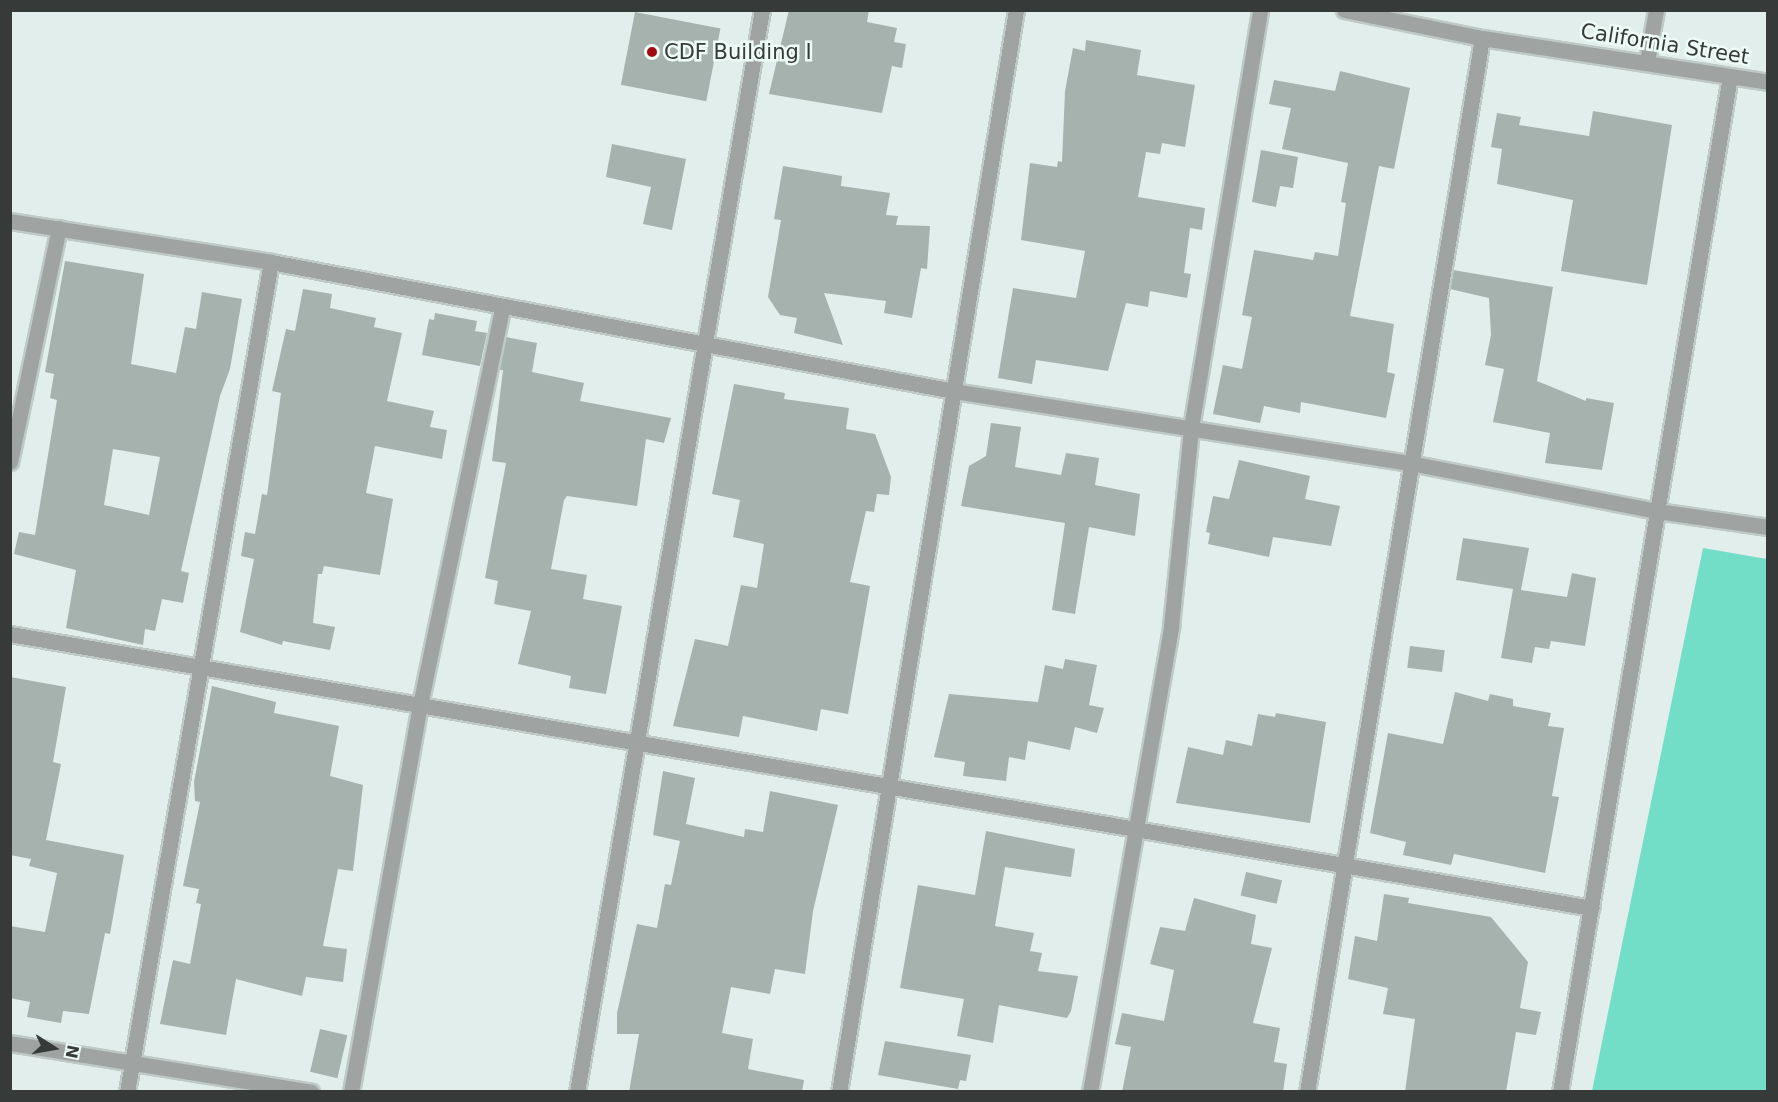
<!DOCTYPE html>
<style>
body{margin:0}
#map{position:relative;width:1778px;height:1102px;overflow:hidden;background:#e1eeeb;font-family:"DejaVu Sans",sans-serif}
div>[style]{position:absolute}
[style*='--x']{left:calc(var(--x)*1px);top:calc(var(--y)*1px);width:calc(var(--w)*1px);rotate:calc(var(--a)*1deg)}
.green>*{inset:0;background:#72dec7}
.building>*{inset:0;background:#a5b2ae;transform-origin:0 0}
.roads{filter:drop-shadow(2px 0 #bfcac7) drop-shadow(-2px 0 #bfcac7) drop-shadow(0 2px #bfcac7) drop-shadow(0 -2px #bfcac7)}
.minor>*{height:15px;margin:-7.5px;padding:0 7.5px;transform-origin:7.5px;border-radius:7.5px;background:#9fa4a3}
.dots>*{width:16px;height:16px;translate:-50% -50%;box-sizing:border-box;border:3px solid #eefcf8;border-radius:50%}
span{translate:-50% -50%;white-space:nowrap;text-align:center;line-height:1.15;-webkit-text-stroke:5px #eefcf8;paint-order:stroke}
.street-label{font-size:21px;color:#363b39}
.poi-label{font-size:21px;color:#363b39}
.left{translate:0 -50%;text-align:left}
.frame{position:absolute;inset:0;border:12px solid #363b39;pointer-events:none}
.north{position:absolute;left:24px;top:1018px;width:60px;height:60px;-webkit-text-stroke:4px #eefcf8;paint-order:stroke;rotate:101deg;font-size:16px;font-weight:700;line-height:24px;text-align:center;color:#363b39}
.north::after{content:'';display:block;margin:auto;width:21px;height:27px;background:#363b39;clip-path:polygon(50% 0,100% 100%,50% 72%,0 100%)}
</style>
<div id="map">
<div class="green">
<i style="clip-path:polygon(1703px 548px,1767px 559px,1767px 1091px,1592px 1091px)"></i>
</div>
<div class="building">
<i style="clip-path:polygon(789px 10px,869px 10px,867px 22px,897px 28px,894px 42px,906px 44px,902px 68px,892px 66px,882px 113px,769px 94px)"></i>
<i style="left:635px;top:12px;width:87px;height:74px;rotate:11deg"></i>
<i style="clip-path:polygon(1086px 40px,1141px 50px,1137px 75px,1195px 85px,1185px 147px,1162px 143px,1160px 154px,1146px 152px,1138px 197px,1205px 208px,1202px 230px,1190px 228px,1184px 273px,1191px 274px,1187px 298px,1150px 291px,1148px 307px,1126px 303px,1108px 371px,1036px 360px,1032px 384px,998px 378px,1013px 288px,1076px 298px,1085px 251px,1021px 240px,1030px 163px,1057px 167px,1058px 161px,1062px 162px,1065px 91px,1073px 48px,1085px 51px)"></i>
<i style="clip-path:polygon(1340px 71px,1410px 88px,1394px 169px,1379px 166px,1350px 316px,1394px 324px,1387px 372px,1395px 374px,1386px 418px,1301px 402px,1300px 413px,1264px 406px,1260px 423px,1213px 414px,1223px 365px,1242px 369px,1252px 317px,1242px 315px,1254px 250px,1313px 260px,1315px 252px,1338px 256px,1346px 203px,1341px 202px,1348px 163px,1282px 149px,1291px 108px,1269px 104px,1274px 80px,1335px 91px)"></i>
<i style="clip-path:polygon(1593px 111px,1672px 125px,1647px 285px,1561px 271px,1573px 200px,1497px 184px,1502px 149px,1491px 147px,1497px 113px,1521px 117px,1519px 125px,1589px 136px)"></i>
<i style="clip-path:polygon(612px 144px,686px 159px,672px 230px,643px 224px,651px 187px,606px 177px)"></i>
<i style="clip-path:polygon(1261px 150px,1298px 157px,1293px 188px,1280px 186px,1276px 207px,1252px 202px)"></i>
<i style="clip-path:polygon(783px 166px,842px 176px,841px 186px,890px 193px,886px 215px,898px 216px,896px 225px,930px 226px,927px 269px,921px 268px,912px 318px,884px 313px,886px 301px,824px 293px,843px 345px,794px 333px,797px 318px,780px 315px,768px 297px,781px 220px,774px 219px)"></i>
<i style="clip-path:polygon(evenodd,65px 261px,144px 274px,131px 364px,176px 373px,185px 327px,196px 329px,202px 292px,242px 299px,230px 369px,220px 396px,181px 571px,189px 573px,183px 603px,162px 599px,155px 631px,145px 629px,143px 645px,66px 628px,76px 570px,14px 554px,19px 532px,35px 535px,57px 400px,50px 398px,54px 374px,45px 372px,65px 261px,113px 449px,160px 457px,149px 515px,104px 505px,113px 449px)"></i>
<i style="clip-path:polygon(1453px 270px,1553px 287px,1537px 381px,1586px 401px,1586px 398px,1614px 403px,1602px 470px,1545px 463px,1550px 433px,1493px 422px,1504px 369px,1485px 365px,1491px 335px,1489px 298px,1450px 289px)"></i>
<i style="clip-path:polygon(303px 289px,332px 294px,330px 308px,376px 318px,374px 327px,402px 333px,387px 401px,434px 411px,430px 427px,447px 430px,442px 459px,375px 446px,366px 493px,393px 499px,380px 575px,324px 566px,322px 574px,318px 574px,313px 623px,335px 627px,330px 650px,283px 641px,282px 645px,240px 632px,254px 559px,241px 556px,245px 532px,255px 534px,262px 494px,267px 495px,281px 393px,272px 391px,286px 329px,295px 331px)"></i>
<i style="clip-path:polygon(435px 313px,477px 321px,475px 331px,487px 333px,480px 366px,422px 355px,429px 319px,434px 320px)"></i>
<i style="clip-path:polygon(506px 337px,537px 343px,532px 372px,584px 383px,580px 401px,671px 418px,664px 443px,646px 439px,637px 506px,567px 496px,564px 500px,551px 569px,587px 575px,583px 599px,622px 606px,606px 694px,569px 688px,571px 676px,518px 664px,531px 611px,494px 604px,498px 581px,485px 578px,506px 463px,492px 461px,503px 370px,499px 370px)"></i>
<i style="clip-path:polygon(734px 384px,785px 393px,784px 399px,849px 408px,846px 429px,875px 434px,891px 477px,889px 495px,877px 494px,874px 512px,866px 511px,850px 582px,870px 586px,848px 714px,821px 709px,817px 731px,743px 716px,739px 737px,673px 726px,695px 639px,728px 646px,741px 585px,757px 588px,764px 544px,733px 537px,740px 500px,712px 494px)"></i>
<i style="clip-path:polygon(991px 423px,1021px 427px,1015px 467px,1061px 475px,1066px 453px,1099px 458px,1095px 485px,1140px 494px,1135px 536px,1089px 527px,1075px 614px,1052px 610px,1065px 523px,961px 506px,969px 466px,986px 456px)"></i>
<i style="clip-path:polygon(1239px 460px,1310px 476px,1305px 499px,1340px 506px,1331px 546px,1273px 537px,1269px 557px,1208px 544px,1210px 533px,1206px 532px,1213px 496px,1229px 499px)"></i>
<i style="clip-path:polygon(1463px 538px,1529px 548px,1521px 590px,1567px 597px,1572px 573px,1596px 578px,1585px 646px,1551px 641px,1549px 649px,1535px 647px,1532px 663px,1501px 658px,1513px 589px,1456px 580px)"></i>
<i style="left:1410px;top:646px;width:35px;height:22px;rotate:7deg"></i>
<i style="clip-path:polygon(1065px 659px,1097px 665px,1089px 705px,1104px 708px,1097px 733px,1075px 727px,1070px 750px,1028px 741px,1025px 760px,1009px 757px,1006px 781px,963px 776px,965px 762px,934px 757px,949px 694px,1038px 702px,1045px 665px,1063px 669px)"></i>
<i style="clip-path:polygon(10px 677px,66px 687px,53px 762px,61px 764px,46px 840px,124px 855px,110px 934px,105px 933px,89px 1014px,63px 1011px,61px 1023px,27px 1017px,30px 1002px,10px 998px,10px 926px,45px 932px,57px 873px,29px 866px,31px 859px,10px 855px)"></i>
<i style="clip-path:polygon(212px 686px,276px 702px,274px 713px,339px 726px,330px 776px,363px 785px,353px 871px,338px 869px,323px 946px,347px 949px,343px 982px,306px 977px,302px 996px,236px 979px,226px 1035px,160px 1024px,173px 960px,190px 964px,201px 904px,196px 903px,199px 889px,183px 886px,200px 802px,195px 801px,194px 782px)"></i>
<i style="clip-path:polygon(1455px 692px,1488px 701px,1490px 694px,1513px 699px,1513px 706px,1551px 713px,1548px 726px,1564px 728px,1552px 796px,1559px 797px,1545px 873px,1454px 854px,1451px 865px,1403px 855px,1406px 842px,1370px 833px,1388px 733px,1443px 744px)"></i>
<i style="clip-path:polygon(1276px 713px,1326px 722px,1310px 823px,1176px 803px,1188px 747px,1223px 755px,1226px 740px,1252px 746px,1258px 714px,1275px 717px)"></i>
<i style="clip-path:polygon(663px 771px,695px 778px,686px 824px,744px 837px,745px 829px,763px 832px,770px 791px,838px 805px,813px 911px,805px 974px,775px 969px,770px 994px,731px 987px,722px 1033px,753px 1039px,748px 1069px,804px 1080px,802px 1092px,629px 1092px,639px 1034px,617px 1034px,617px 1013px,637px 924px,657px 928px,665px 884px,671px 885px,680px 841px,653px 835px)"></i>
<i style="clip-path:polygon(986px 831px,1075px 849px,1071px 877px,1005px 867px,995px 926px,1034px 933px,1030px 951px,1042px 953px,1038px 971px,1078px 976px,1071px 1011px,1067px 1018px,999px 1005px,993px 1043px,957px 1036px,964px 999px,900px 988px,918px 885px,975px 895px)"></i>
<i style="left:1246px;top:872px;width:37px;height:24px;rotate:13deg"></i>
<i style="clip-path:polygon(1384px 894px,1409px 898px,1408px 903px,1491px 917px,1528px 962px,1520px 1008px,1541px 1012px,1536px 1035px,1516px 1032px,1506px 1092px,1405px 1092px,1415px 1019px,1383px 1014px,1388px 988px,1348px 979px,1355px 936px,1377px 941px)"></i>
<i style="clip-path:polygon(1194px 898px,1256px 915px,1251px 944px,1272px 948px,1253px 1023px,1280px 1028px,1274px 1062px,1287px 1064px,1283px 1092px,1122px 1092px,1131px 1047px,1115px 1044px,1122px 1013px,1164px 1021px,1174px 970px,1150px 964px,1160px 927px,1185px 931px)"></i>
<i style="left:320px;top:1029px;width:28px;height:44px;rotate:13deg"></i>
<i style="clip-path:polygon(885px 1041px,971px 1055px,966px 1081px,960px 1080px,958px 1089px,878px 1075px)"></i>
</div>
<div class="roads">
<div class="minor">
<i style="--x:1344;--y:10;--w:141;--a:11.5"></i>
<i style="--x:1482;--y:38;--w:289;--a:8.7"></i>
<i style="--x:1647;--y:61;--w:52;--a:-80"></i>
<i style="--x:10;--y:221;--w:264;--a:8.9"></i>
<i style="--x:271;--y:262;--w:695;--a:10.7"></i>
<i style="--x:954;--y:391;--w:462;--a:9"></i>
<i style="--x:1410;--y:463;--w:252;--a:11"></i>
<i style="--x:1657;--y:511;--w:112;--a:8.2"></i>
<i style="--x:10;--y:462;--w:239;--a:-78.2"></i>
<i style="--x:10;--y:634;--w:1605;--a:9.83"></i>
<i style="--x:10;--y:1043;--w:305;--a:9.2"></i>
<i style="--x:127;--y:1092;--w:842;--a:-80.16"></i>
<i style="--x:351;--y:1092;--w:393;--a:-79.9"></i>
<i style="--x:420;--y:705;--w:405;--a:-78.3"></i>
<i style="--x:577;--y:1092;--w:1098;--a:-80.3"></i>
<i style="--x:839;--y:1092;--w:1096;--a:-80.71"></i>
<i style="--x:1090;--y:1092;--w:473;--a:-80.1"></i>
<i style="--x:1171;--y:626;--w:199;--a:-84.2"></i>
<i style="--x:1191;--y:428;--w:424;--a:-80.6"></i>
<i style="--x:1307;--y:1092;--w:1068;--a:-80.57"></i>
<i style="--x:1560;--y:1092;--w:1030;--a:-80.5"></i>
</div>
</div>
<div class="dots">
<i style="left:652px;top:52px;background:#a30910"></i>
</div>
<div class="street-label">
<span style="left:1665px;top:44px;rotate:9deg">California Street</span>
</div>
<div class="poi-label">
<span class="left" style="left:664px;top:52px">CDF Building I</span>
</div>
<div class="frame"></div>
<div class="north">N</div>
</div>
